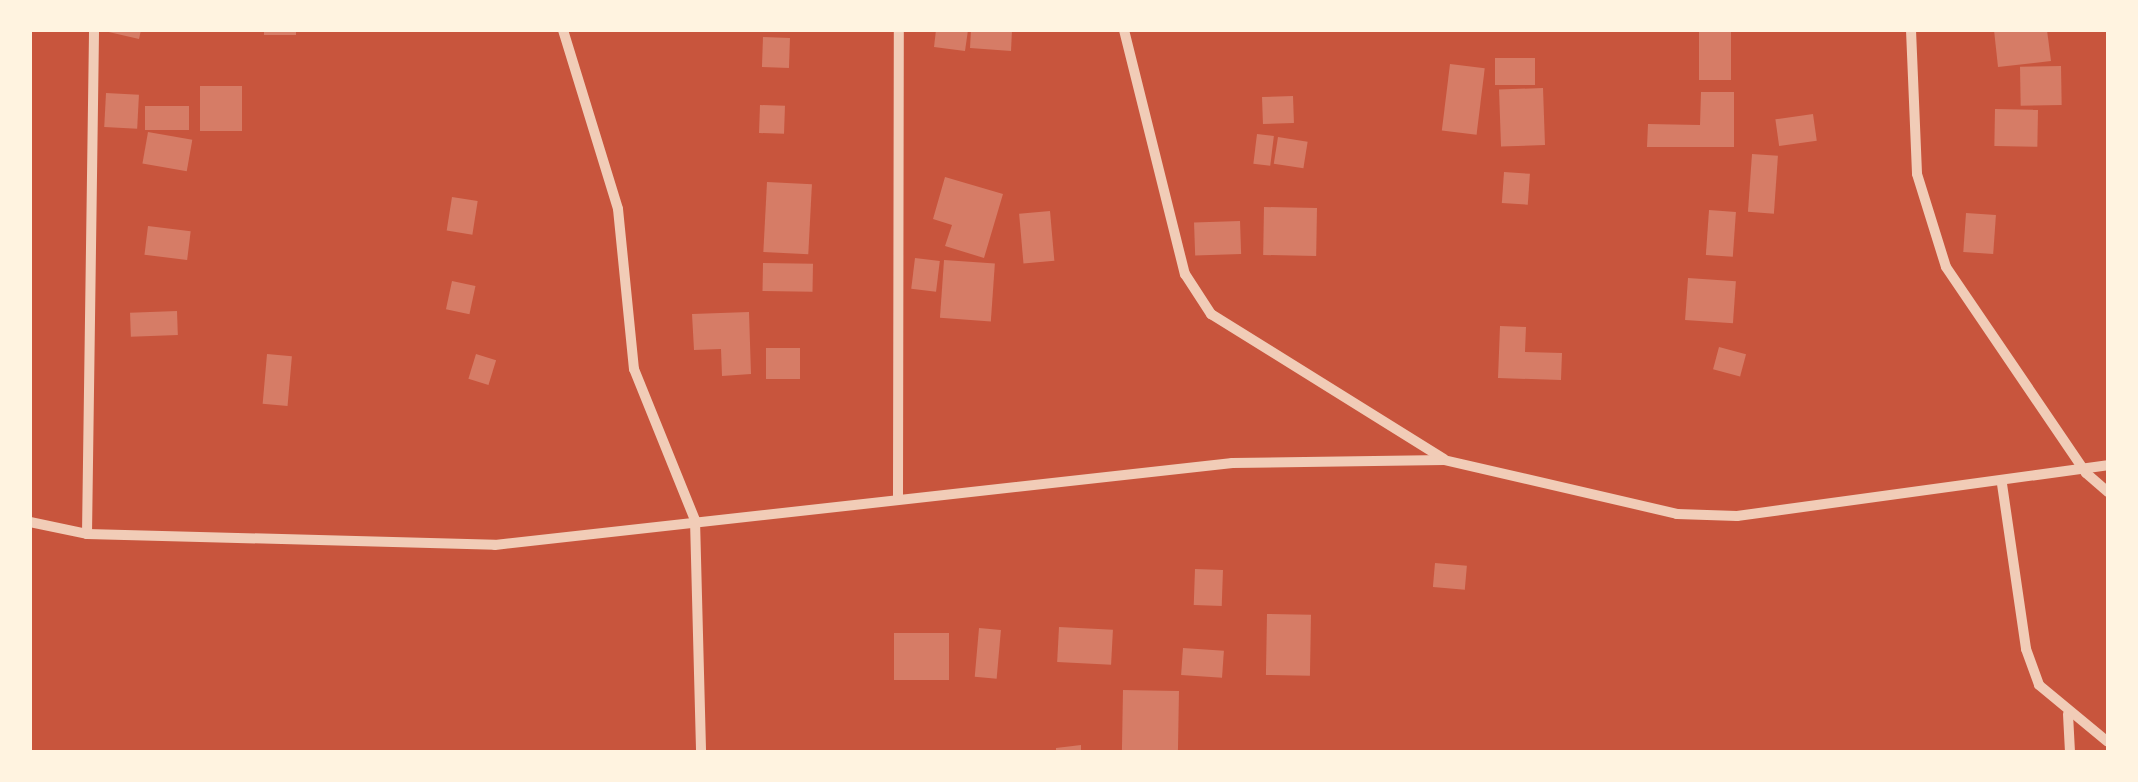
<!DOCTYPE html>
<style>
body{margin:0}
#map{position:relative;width:2138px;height:782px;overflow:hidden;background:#c8553d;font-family:"Varela Round",sans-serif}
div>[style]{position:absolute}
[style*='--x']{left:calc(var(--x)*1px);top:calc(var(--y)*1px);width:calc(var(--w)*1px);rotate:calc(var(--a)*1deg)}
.building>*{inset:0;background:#d67c66;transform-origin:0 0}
.minor>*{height:10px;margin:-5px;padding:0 5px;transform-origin:5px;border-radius:5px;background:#f1ccb7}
span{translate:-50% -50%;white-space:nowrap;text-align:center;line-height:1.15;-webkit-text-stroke:8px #fff3e0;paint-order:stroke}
.frame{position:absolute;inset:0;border:32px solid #fff3e0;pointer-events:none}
</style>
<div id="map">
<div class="building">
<i style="clip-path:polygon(100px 30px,141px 30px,139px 39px)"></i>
<i style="left:264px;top:30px;width:32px;height:5px"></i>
<i style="clip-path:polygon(936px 30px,968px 30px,965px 51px,934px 47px)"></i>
<i style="clip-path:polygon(971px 30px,1012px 30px,1011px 51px,970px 48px)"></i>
<i style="clip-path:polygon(1994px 30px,2047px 30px,2051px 61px,1998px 67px)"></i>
<i style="left:1699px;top:32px;width:32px;height:48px"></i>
<i style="left:763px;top:37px;width:27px;height:30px;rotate:2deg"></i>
<i style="left:1495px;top:58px;width:40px;height:27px"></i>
<i style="left:1450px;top:64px;width:35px;height:67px;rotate:7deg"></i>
<i style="left:2061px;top:66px;width:39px;height:41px;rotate:89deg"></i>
<i style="left:200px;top:86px;width:42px;height:45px"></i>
<i style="left:1543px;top:88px;width:57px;height:44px;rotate:88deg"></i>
<i style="clip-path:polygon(1701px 92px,1734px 92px,1734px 147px,1647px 147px,1648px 124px,1700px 125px)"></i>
<i style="left:106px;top:93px;width:33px;height:34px;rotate:3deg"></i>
<i style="left:1293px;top:96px;width:27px;height:31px;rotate:88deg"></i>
<i style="left:760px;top:105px;width:25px;height:28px;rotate:2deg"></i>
<i style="left:145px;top:106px;width:44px;height:24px"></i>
<i style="left:1995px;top:109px;width:43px;height:37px;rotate:1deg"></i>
<i style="left:1813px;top:114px;width:27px;height:38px;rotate:82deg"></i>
<i style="left:148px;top:132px;width:45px;height:32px;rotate:10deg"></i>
<i style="left:1257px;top:134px;width:17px;height:30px;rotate:7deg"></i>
<i style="left:1278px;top:137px;width:30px;height:27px;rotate:9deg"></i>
<i style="left:1752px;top:154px;width:26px;height:58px;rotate:4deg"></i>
<i style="left:1504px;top:172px;width:26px;height:31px;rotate:4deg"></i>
<i style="clip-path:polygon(945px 177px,1003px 194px,984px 258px,945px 246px,952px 225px,933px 219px)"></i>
<i style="left:767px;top:182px;width:45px;height:70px;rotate:3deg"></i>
<i style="left:452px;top:197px;width:26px;height:34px;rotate:9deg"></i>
<i style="left:1264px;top:207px;width:53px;height:48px;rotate:1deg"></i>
<i style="left:1709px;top:210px;width:27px;height:45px;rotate:4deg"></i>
<i style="left:1050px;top:211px;width:50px;height:31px;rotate:85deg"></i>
<i style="left:1966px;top:213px;width:30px;height:39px;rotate:4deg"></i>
<i style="left:1240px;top:221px;width:33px;height:46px;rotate:88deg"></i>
<i style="left:148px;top:226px;width:43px;height:29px;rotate:7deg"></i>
<i style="left:915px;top:258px;width:25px;height:31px;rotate:7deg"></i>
<i style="left:944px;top:260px;width:51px;height:58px;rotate:4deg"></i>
<i style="left:763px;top:263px;width:50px;height:28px;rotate:1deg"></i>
<i style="left:1688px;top:278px;width:48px;height:42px;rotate:4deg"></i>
<i style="left:452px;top:281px;width:24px;height:29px;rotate:12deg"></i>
<i style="left:177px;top:311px;width:24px;height:47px;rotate:88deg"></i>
<i style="clip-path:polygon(749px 312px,751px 374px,722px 376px,721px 349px,694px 350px,692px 314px)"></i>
<i style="clip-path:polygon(1500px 326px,1526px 327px,1525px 352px,1562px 353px,1561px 380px,1498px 378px)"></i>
<i style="left:1719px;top:347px;width:28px;height:23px;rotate:15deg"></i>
<i style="left:800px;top:348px;width:31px;height:34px;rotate:90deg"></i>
<i style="left:267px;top:354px;width:25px;height:50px;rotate:5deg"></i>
<i style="left:476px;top:354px;width:21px;height:26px;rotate:17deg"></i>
<i style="left:1435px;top:563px;width:32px;height:24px;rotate:5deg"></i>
<i style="left:1195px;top:569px;width:28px;height:36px;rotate:2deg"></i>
<i style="left:1267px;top:614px;width:44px;height:61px;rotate:1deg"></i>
<i style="left:1059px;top:627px;width:54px;height:35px;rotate:3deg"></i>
<i style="left:979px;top:628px;width:22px;height:49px;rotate:5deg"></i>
<i style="left:894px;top:633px;width:55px;height:47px"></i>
<i style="left:1183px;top:648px;width:41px;height:27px;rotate:4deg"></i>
<i style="left:1123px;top:690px;width:56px;height:62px;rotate:1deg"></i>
<i style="clip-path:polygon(1081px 745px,1081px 752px,1056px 752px,1056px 748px)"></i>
</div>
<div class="minor">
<i style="--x:563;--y:30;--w:187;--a:72.9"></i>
<i style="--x:618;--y:209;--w:161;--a:84.3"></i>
<i style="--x:634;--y:369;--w:163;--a:68"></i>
<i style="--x:695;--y:520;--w:232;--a:88.5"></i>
<i style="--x:1124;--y:30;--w:252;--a:76"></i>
<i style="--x:1185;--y:274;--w:48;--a:57"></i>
<i style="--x:1211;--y:314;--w:274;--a:31.9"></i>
<i style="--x:1911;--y:30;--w:144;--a:87.6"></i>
<i style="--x:1917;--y:174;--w:97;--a:72.7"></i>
<i style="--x:1946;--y:267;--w:249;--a:55.8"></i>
<i style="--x:2086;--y:473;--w:29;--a:41"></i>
<i style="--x:2002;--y:484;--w:167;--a:81.7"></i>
<i style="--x:2026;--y:649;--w:38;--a:70"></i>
<i style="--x:2039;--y:685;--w:89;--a:39.6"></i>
<i style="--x:898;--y:498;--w:468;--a:-89.9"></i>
<i style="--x:30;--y:522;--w:58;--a:11.9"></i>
<i style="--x:87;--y:534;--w:408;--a:1.5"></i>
<i style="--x:495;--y:545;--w:742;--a:-6.35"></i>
<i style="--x:1232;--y:463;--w:212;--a:-0.8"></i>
<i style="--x:1444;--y:460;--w:239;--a:13"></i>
<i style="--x:1677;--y:514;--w:60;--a:1.9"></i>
<i style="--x:1737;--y:516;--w:374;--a:-7.8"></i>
<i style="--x:87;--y:534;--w:504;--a:-89.2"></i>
<i style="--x:2068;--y:714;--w:38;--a:87"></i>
</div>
<div class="frame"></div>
</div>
